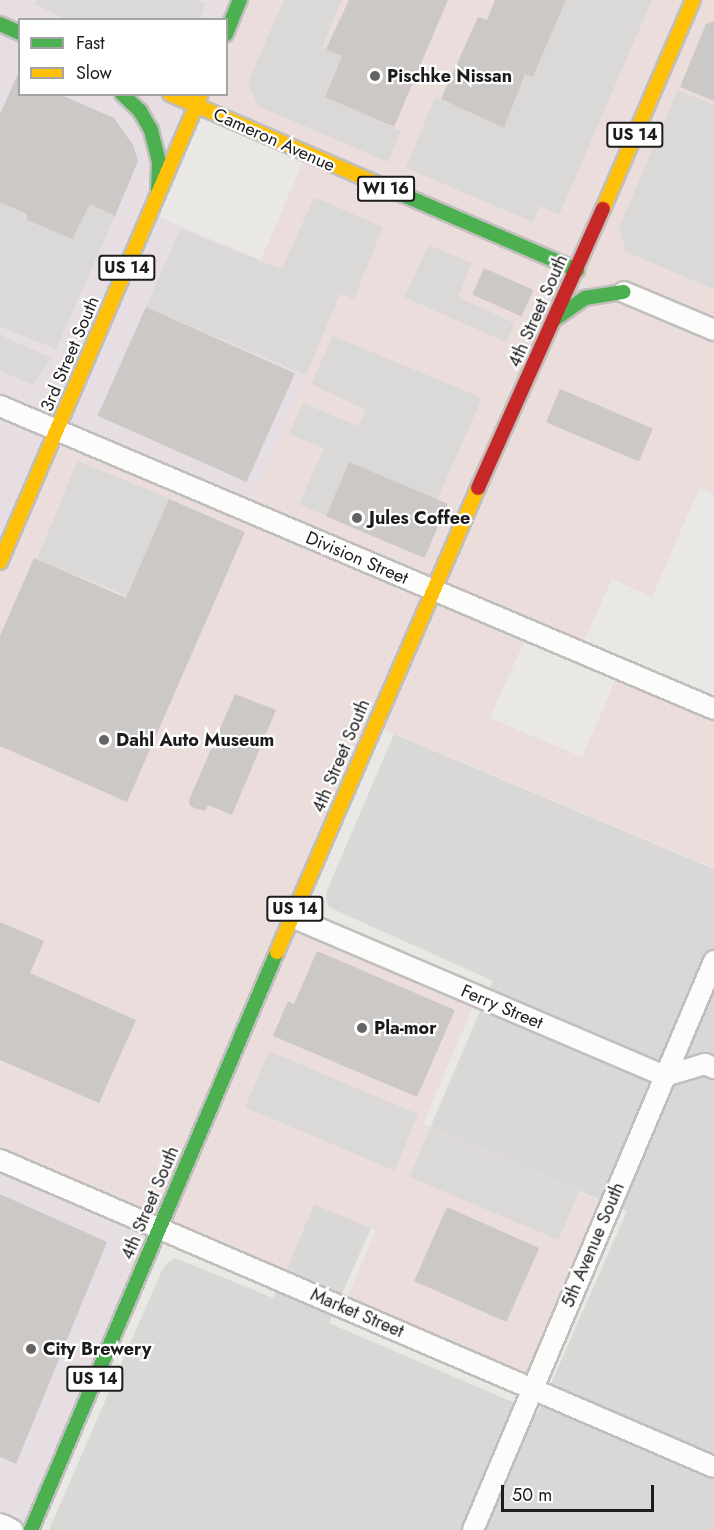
<!DOCTYPE html>
<style>
body{margin:0}
#map{position:relative;width:714px;height:1530px;overflow:hidden;background:#eae8e5;font-family:Jost,sans-serif}
div>[style]{position:absolute}
[style*='--x']{left:calc(var(--x)*1px);top:calc(var(--y)*1px);width:calc(var(--w)*1px);rotate:calc(var(--a)*1deg)}
.residential>*{inset:0;background:#d9d8d6}
.commercial>*{inset:0;background:#ebdddc}
.industrial>*{inset:0;background:#e7dee4}
.parking>*{inset:0;background:#dad9d8;transform-origin:0 0}
.building>*{inset:0;background:#cbc8c6;transform-origin:0 0}
.roads{filter:drop-shadow(2px 0 #c0bfbd) drop-shadow(-2px 0 #c0bfbd) drop-shadow(0 2px #c0bfbd) drop-shadow(0 -2px #c0bfbd)}
.street>*{height:20px;margin:-10px;padding:0 10px;transform-origin:10px;border-radius:10px;background:#fcfcfb}
.fast>*{height:14px;margin:-7px;padding:0 7px;transform-origin:7px;border-radius:7px;background:#4caf50}
.slow>*{height:14px;margin:-7px;padding:0 7px;transform-origin:7px;border-radius:7px;background:#ffc107}
.jam>*{height:14px;margin:-7px;padding:0 7px;transform-origin:7px;border-radius:7px;background:#c62828}
.dots>*{width:16px;height:16px;translate:-50% -50%;box-sizing:border-box;border:3px solid #fff;border-radius:50%}
span{translate:-50% -50%;white-space:nowrap;text-align:center;line-height:1.15;-webkit-text-stroke:4.5px #fff;paint-order:stroke}
.shield-label span{padding:2px 4px;background:#fff;border:2px solid;border-radius:4px;-webkit-text-stroke-width:0}
.shield-label{font-size:16px;color:#1c1c1c;font-weight:700}
.poi-label{font-size:18px;color:#1c1c1c;font-weight:700}
.left{translate:0 -50%;text-align:left}
.street-label{font-size:18px;color:#1c1c1c}
.legend{position:absolute;left:18px;top:18px;width:210px;height:78px;box-sizing:border-box;background:#fff;border:2px solid #a4a4a4;margin:0;padding:8px 10px;list-style:none;font-size:18px;color:#1c1c1c}
.legend li{display:flex;align-items:center;gap:12px;height:30px}
.legend b{width:30px;border:2px solid #a4a4a4}
.scale{position:absolute;left:501px;top:1485px;width:153px;height:27px;box-sizing:border-box;border:3px solid #1c1c1c;border-top:0;padding-left:8px;font-size:18px;line-height:21px;white-space:nowrap;color:#1c1c1c;-webkit-text-stroke:4px #fff;paint-order:stroke}
</style>
<div id="map">
<div class="residential">
<i style="clip-path:polygon(394px 734px,714px 869px,714px 1530px,49px 1530px,162px 1270px,167px 1263px,175px 1258px,273px 1298px,314px 1204px,371px 1228px,329px 1323px,538px 1413px,627px 1211px,430px 1128px,493px 981px,337px 911px,329px 907px,326px 899px,327px 890px)"></i>
</div>
<div class="commercial">
<i style="clip-path:polygon(240px 0,714px 0,714px 495px,699px 489px,652px 597px,612px 579px,579px 652px,529px 631px,490px 718px,582px 757px,620px 670px,714px 709px,714px 868px,374px 725px,292px 916px,477px 997px,423px 1124px,610px 1205px,532px 1389px,343px 1308px,376px 1230px,314px 1204px,282px 1281px,0 1160px,0 562px,57px 430px,340px 294px,261px 260px,306px 154px,201px 95px,226px 94px,227px 34px)"></i>
</div>
<div class="industrial">
<i style="clip-path:polygon(0 0,240px 0,226px 20px,20px 20px,20px 94px,201px 95px,151px 213px,340px 294px,248px 512px,57px 431px,0 562px)"></i>
<i style="clip-path:polygon(0 1160px,159px 1228px,31px 1530px,0 1530px)"></i>
</div>
<div class="parking">
<i style="clip-path:polygon(36px 0,196px 0,206px 4px,200px 19px,67px 20px,34px 4px)"></i>
<i style="clip-path:polygon(284px 0,342px 0,322px 47px,342px 56px,325px 97px,401px 131px,388px 162px,258px 106px,248px 82px)"></i>
<i style="clip-path:polygon(566px 0,652px 0,559px 215px,540px 206px,533px 222px,406px 168px,435px 97px,504px 128px,525px 74px,534px 76px)"></i>
<i style="clip-path:polygon(678px 90px,714px 105px,714px 289px,626px 252px,619px 228px)"></i>
<i style="clip-path:polygon(314px 197px,383px 227px,354px 299px,340px 294px,306px 375px,146px 307px,180px 229px,282px 269px)"></i>
<i style="clip-path:polygon(0 202px,27px 214px,27px 220px,71px 239px,90px 204px,115px 216px,56px 349px,0 327px)"></i>
<i style="clip-path:polygon(429px 245px,472px 263px,458px 297px,514px 323px,506px 342px,404px 297px)"></i>
<i style="clip-path:polygon(0 335px,52px 358px,33px 385px,0 371px)"></i>
<i style="clip-path:polygon(333px 336px,482px 398px,437px 500px,349px 462px,326px 516px,299px 504px,324px 448px,289px 434px,303px 403px,358px 426px,366px 410px,311px 384px)"></i>
<i style="left:77px;top:461px;width:100px;height:106px;rotate:22deg"></i>
<i style="left:269px;top:1051px;width:162px;height:61px;rotate:23deg"></i>
<i style="left:430px;top:1128px;width:162px;height:53px;rotate:23deg"></i>
</div>
<div class="building">
<i style="clip-path:polygon(349px 0,448px 0,394px 127px,325px 97px,342px 56px,326px 49px)"></i>
<i style="clip-path:polygon(495px 0,566px 0,533px 77px,525px 74px,504px 128px,441px 99px,478px 17px,487px 20px)"></i>
<i style="clip-path:polygon(714px 21px,714px 101px,680px 87px,706px 24px)"></i>
<i style="clip-path:polygon(17px 76px,20px 77px,20px 94px,59px 94px,114px 118px,133px 145px,138px 161px,115px 216px,90px 204px,72px 239px,27px 220px,27px 214px,0 202px,0 114px)"></i>
<i style="left:484px;top:268px;width:54px;height:29px;rotate:24deg"></i>
<i style="left:146px;top:307px;width:163px;height:119px;rotate:24deg"></i>
<i style="left:560px;top:389px;width:101px;height:36px;rotate:23deg"></i>
<i style="left:349px;top:462px;width:107px;height:59px;rotate:23deg"></i>
<i style="clip-path:polygon(169px 499px,245px 532px,127px 802px,0 746px,0 636px,34px 558px,126px 598px)"></i>
<i style="clip-path:polygon(235px 694px,276px 710px,232px 815px,208px 805px,205px 811px,197px 809px,190px 806px,189px 800px)"></i>
<i style="clip-path:polygon(0 922px,44px 941px,30px 973px,136px 1020px,99px 1103px,0 1060px)"></i>
<i style="clip-path:polygon(317px 951px,455px 1010px,417px 1097px,273px 1036px,288px 1001px,294px 1004px)"></i>
<i style="clip-path:polygon(0 1194px,107px 1242px,16px 1464px,0 1457px)"></i>
<i style="left:447px;top:1207px;width:101px;height:81px;rotate:24deg"></i>
</div>
<div class="roads">
<div class="street">
<i style="--x:624;--y:292;--w:98;--a:22.9"></i>
<i style="--x:0;--y:406;--w:776;--a:22.99"></i>
<i style="--x:292;--y:917;--w:405;--a:23.1"></i>
<i style="--x:665;--y:1076;--w:42;--a:-16.7"></i>
<i style="--x:705;--y:1064;--w:10;--a:24"></i>
<i style="--x:0;--y:1160;--w:777;--a:23.27"></i>
<i style="--x:0;--y:1524;--w:14;--a:25"></i>
<i style="--x:473;--y:1530;--w:618;--a:-67.04"></i>
</div>
<div class="fast">
<i style="--x:0;--y:24;--w:22;--a:24"></i>
<i style="--x:226;--y:34;--w:37;--a:-68"></i>
<i style="--x:122;--y:94;--w:25;--a:43"></i>
<i style="--x:140;--y:111;--w:22;--a:60"></i>
<i style="--x:151;--y:130;--w:33;--a:76"></i>
<i style="--x:159;--y:162;--w:33;--a:92"></i>
<i style="--x:392;--y:190;--w:202;--a:23.4"></i>
<i style="--x:555;--y:319;--w:37;--a:-35"></i>
<i style="--x:585;--y:298;--w:39;--a:-9"></i>
<i style="--x:31;--y:1530;--w:628;--a:-66.95"></i>
</div>
<div class="slow">
<i style="--x:170;--y:94;--w:242;--a:23.4"></i>
<i style="--x:603;--y:209;--w:228;--a:-66.7"></i>
<i style="--x:0;--y:562;--w:509;--a:-66.76"></i>
<i style="--x:277;--y:952;--w:506;--a:-66.58"></i>
</div>
<div class="jam">
<i style="--x:478;--y:488;--w:306;--a:-65.9"></i>
</div>
</div>
<div class="dots">
<i style="left:375px;top:76px;background:#646362"></i>
<i style="left:357px;top:518px;background:#646362"></i>
<i style="left:104px;top:740px;background:#646362"></i>
<i style="left:362px;top:1028px;background:#646362"></i>
<i style="left:31px;top:1349px;background:#646362"></i>
</div>
<div class="shield-label">
<span style="left:635px;top:135px">US 14</span>
<span style="left:386px;top:189px">WI 16</span>
<span style="left:127px;top:268px">US 14</span>
<span style="left:295px;top:909px">US 14</span>
<span style="left:95px;top:1379px">US 14</span>
</div>
<div class="poi-label">
<span class="left" style="left:387px;top:76px">Pischke Nissan</span>
<span class="left" style="left:369px;top:518px">Jules Coffee</span>
<span class="left" style="left:116px;top:740px">Dahl Auto Museum</span>
<span class="left" style="left:374px;top:1028px">Pla-mor</span>
<span class="left" style="left:43px;top:1349px">City Brewery</span>
</div>
<div class="street-label">
<span style="left:274px;top:140px;rotate:24deg">Cameron Avenue</span>
<span style="left:538px;top:311px;rotate:-66deg">4th Street South</span>
<span style="left:70px;top:354px;rotate:-67deg">3rd Street South</span>
<span style="left:357px;top:558px;rotate:23deg">Division Street</span>
<span style="left:341px;top:756px;rotate:-67deg">4th Street South</span>
<span style="left:502px;top:1007px;rotate:23deg">Ferry Street</span>
<span style="left:150px;top:1203px;rotate:-67deg">4th Street South</span>
<span style="left:593px;top:1245px;rotate:-67deg">5th Avenue South</span>
<span style="left:357px;top:1313px;rotate:23deg">Market Street</span>
</div>
<ul class="legend">
<li><b style="height:8px;background:#4caf50"></b>Fast</li>
<li><b style="height:8px;background:#ffc107"></b>Slow</li>
</ul>
<div class="scale">50 m</div>
</div>
